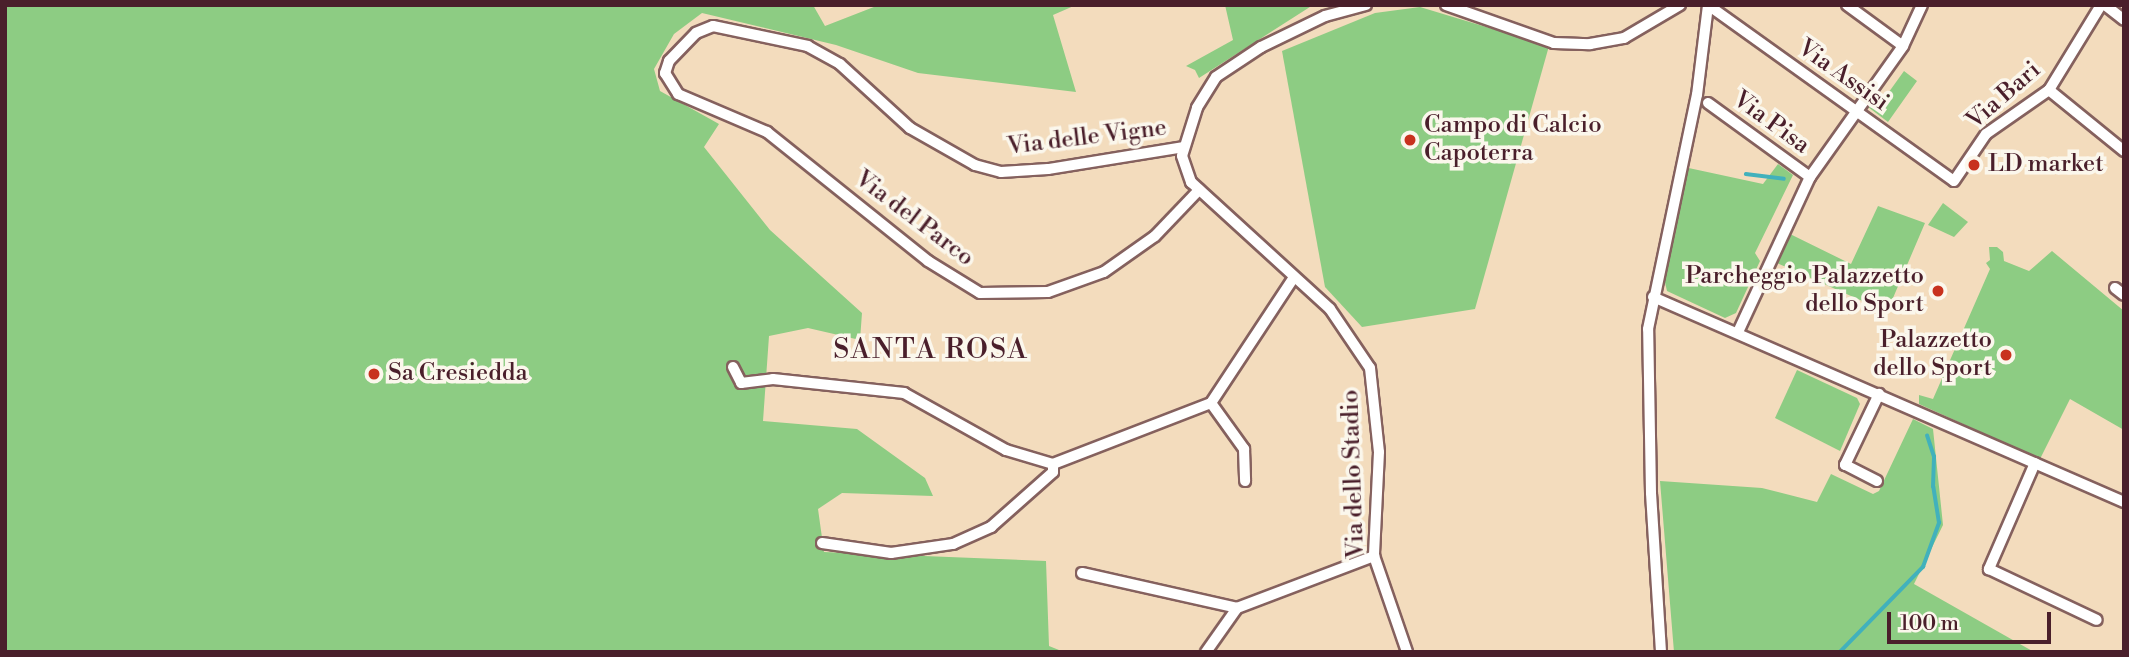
<!DOCTYPE html>
<style>
body{margin:0}
#map{position:relative;width:2129px;height:657px;overflow:hidden;background:#f3dcbd;font-family:"Libre Bodoni",serif}
div>[style]{position:absolute}
[style*='--x']{left:calc(var(--x)*1px);top:calc(var(--y)*1px);width:calc(var(--w)*1px);rotate:calc(var(--a)*1deg)}
.green>*{inset:0;background:#8dcc83}
.stream>*{height:3.5px;margin:-1.75px;padding:0 1.75px;transform-origin:1.75px;border-radius:1.75px;background:#41b1bc}
.roads{filter:drop-shadow(2px 0 #85615e) drop-shadow(-2px 0 #85615e) drop-shadow(0 2px #85615e) drop-shadow(0 -2px #85615e)}
.minor>*{height:10px;margin:-5px;padding:0 5px;transform-origin:5px;border-radius:5px;background:#fff}
.dots>*{width:19px;height:19px;translate:-50% -50%;box-sizing:border-box;border:4px solid #fbf7ec;border-radius:50%}
span{translate:-50% -50%;white-space:nowrap;text-align:center;line-height:1.15;-webkit-text-stroke:7px #fbf7ec;paint-order:stroke}
.street-label{font-size:24px;color:#4a1f2b}
.poi-label{font-size:24px;color:#4a1f2b}
.left{translate:0 -50%;text-align:left}
.right{translate:-100% -50%;text-align:right}
.quarter-label{font-size:28px;color:#4a1f2b;letter-spacing:2px}
.frame{position:absolute;inset:0;border:7px solid #4a1f2b;pointer-events:none}
.scale{position:absolute;left:1887px;top:612px;width:164px;height:32px;box-sizing:border-box;border:4px solid #4a1f2b;border-top:0;padding-left:9px;font-size:21px;line-height:24px;white-space:nowrap;color:#4a1f2b;-webkit-text-stroke:5px #fbf7ec;paint-order:stroke}
</style>
<div id="map">
<div class="green">
<i style="clip-path:polygon(5px 5px,813px 5px,825px 26px,879px 5px,1076px 5px,1053px 15px,1076px 92px,918px 73px,836px 45px,702px 13px,674px 34px,654px 69px,660px 91px,719px 124px,704px 147px,770px 230px,862px 313px,860px 340px,808px 328px,769px 336px,763px 421px,857px 429px,925px 478px,933px 496px,842px 493px,818px 509px,824px 552px,1046px 561px,1049px 646px,1064px 652px,5px 652px)"></i>
<i style="clip-path:polygon(1225px 5px,1313px 5px,1199px 78px,1195px 70px,1186px 66px,1233px 40px)"></i>
<i style="clip-path:polygon(1420px 7px,1549px 46px,1475px 309px,1362px 327px,1325px 287px,1282px 51px,1375px 13px)"></i>
<i style="clip-path:polygon(1904px 71px,1917px 81px,1888px 122px,1868px 107px,1874px 99px,1881px 103px)"></i>
<i style="clip-path:polygon(1778px 164px,1793px 175px,1755px 253px,1760px 261px,1736px 313px,1725px 318px,1667px 291px,1663px 274px,1684px 167px,1763px 184px)"></i>
<i style="clip-path:polygon(1943px 203px,1968px 222px,1954px 237px,1928px 225px)"></i>
<i style="clip-path:polygon(1878px 206px,1925px 223px,1887px 312px,1777px 263px,1790px 234px,1851px 264px)"></i>
<i style="clip-path:polygon(1989px 247px,1997px 247px,2003px 252px,2004px 261px,2029px 271px,2052px 251px,2124px 311px,2124px 430px,2070px 399px,2040px 459px,1919px 404px,1919px 395px,1933px 399px,1990px 269px,1986px 263px,1990px 260px)"></i>
<i style="clip-path:polygon(1797px 370px,1857px 398px,1860px 404px,1840px 451px,1775px 418px)"></i>
<i style="clip-path:polygon(1913px 419px,1933px 429px,1943px 525px,1914px 584px,2034px 652px,1674px 652px,1660px 481px,1762px 488px,1817px 502px,1831px 474px,1873px 494px,1879px 491px)"></i>
</div>
<div class="stream">
<i style="--x:1746;--y:174;--w:38;--a:7"></i>
<i style="--x:1840;--y:652;--w:119;--a:-45.7"></i>
<i style="--x:1923;--y:567;--w:47;--a:-70"></i>
<i style="--x:1939;--y:523;--w:36;--a:-99"></i>
<i style="--x:1933;--y:487;--w:30;--a:-88"></i>
<i style="--x:1934;--y:457;--w:22;--a:-108"></i>
</div>
<div class="roads">
<div class="minor">
<i style="--x:1366;--y:5;--w:42;--a:165"></i>
<i style="--x:1325;--y:16;--w:71;--a:154.2"></i>
<i style="--x:1261;--y:47;--w:54;--a:146.3"></i>
<i style="--x:1216;--y:77;--w:36;--a:122"></i>
<i style="--x:1197;--y:108;--w:50;--a:107.4"></i>
<i style="--x:1182;--y:156;--w:28;--a:71"></i>
<i style="--x:1191;--y:182;--w:188;--a:42.4"></i>
<i style="--x:1330;--y:309;--w:71;--a:55.9"></i>
<i style="--x:1370;--y:368;--w:84;--a:83.9"></i>
<i style="--x:1379;--y:452;--w:104;--a:92.8"></i>
<i style="--x:1374;--y:556;--w:102;--a:71"></i>
<i style="--x:1446;--y:5;--w:114;--a:19.4"></i>
<i style="--x:1554;--y:43;--w:36;--a:2"></i>
<i style="--x:1590;--y:44;--w:35;--a:-10"></i>
<i style="--x:1624;--y:38;--w:65;--a:-30.5"></i>
<i style="--x:1708;--y:5;--w:302;--a:35.6"></i>
<i style="--x:1954;--y:181;--w:57;--a:-55.8"></i>
<i style="--x:1986;--y:134;--w:77;--a:-34.9"></i>
<i style="--x:2049;--y:90;--w:100;--a:-58.5"></i>
<i style="--x:1847;--y:5;--w:69;--a:36.2"></i>
<i style="--x:2105;--y:5;--w:24;--a:38"></i>
<i style="--x:2049;--y:90;--w:97;--a:39.1"></i>
<i style="--x:1708;--y:103;--w:126;--a:36"></i>
<i style="--x:1184;--y:147;--w:138;--a:170.8"></i>
<i style="--x:1048;--y:169;--w:47;--a:176.3"></i>
<i style="--x:1001;--y:172;--w:27;--a:-165"></i>
<i style="--x:975;--y:165;--w:75;--a:-150.4"></i>
<i style="--x:910;--y:128;--w:95;--a:-137.6"></i>
<i style="--x:840;--y:64;--w:37;--a:-151"></i>
<i style="--x:808;--y:46;--w:97;--a:-168.1"></i>
<i style="--x:713;--y:26;--w:18;--a:158"></i>
<i style="--x:696;--y:33;--w:39;--a:134"></i>
<i style="--x:669;--y:61;--w:13;--a:108"></i>
<i style="--x:665;--y:73;--w:25;--a:58"></i>
<i style="--x:678;--y:94;--w:97;--a:23.1"></i>
<i style="--x:767;--y:132;--w:206;--a:38.7"></i>
<i style="--x:928;--y:261;--w:61;--a:31.6"></i>
<i style="--x:980;--y:293;--w:68;--a:-0.8"></i>
<i style="--x:1048;--y:292;--w:59;--a:-19.7"></i>
<i style="--x:1104;--y:272;--w:62;--a:-35.2"></i>
<i style="--x:1155;--y:236;--w:64;--a:-46.3"></i>
<i style="--x:2115;--y:288;--w:11;--a:38"></i>
<i style="--x:1653;--y:297;--w:514;--a:23.52"></i>
<i style="--x:1738;--y:332;--w:171;--a:-65.1"></i>
<i style="--x:1810;--y:177;--w:161;--a:-54.6"></i>
<i style="--x:1903;--y:46;--w:45;--a:-65.1"></i>
<i style="--x:733;--y:367;--w:18;--a:63"></i>
<i style="--x:741;--y:383;--w:32;--a:-7"></i>
<i style="--x:773;--y:379;--w:132;--a:6.1"></i>
<i style="--x:904;--y:393;--w:117;--a:29.2"></i>
<i style="--x:1006;--y:450;--w:49;--a:16.6"></i>
<i style="--x:1053;--y:464;--w:169;--a:-21.1"></i>
<i style="--x:1211;--y:403;--w:151;--a:-56.6"></i>
<i style="--x:1211;--y:403;--w:57;--a:54.3"></i>
<i style="--x:1244;--y:449;--w:32;--a:88"></i>
<i style="--x:2035;--y:463;--w:116;--a:113.5"></i>
<i style="--x:1989;--y:569;--w:119;--a:25.3"></i>
<i style="--x:1877;--y:481;--w:36;--a:-153"></i>
<i style="--x:1845;--y:465;--w:79;--a:-64.4"></i>
<i style="--x:822;--y:543;--w:70;--a:8.2"></i>
<i style="--x:891;--y:553;--w:63;--a:-8.3"></i>
<i style="--x:953;--y:544;--w:42;--a:-24.1"></i>
<i style="--x:991;--y:527;--w:83;--a:-41.6"></i>
<i style="--x:1053;--y:472;--w:8;--a:-90"></i>
<i style="--x:1082;--y:573;--w:159;--a:12.7"></i>
<i style="--x:1237;--y:608;--w:147;--a:-20.8"></i>
<i style="--x:1206;--y:652;--w:54;--a:-54.8"></i>
<i style="--x:1661;--y:652;--w:159;--a:-93.6"></i>
<i style="--x:1651;--y:493;--w:164;--a:-91"></i>
<i style="--x:1648;--y:329;--w:239;--a:-78.2"></i>
<i style="--x:1697;--y:95;--w:91;--a:-83"></i>
</div>
</div>
<div class="dots">
<i style="left:1410px;top:140px;background:#c8321e"></i>
<i style="left:1974px;top:165px;background:#c8321e"></i>
<i style="left:1938px;top:291px;background:#c8321e"></i>
<i style="left:2006px;top:355px;background:#c8321e"></i>
<i style="left:374px;top:374px;background:#c8321e"></i>
</div>
<div class="street-label">
<span style="left:1843px;top:76px;rotate:35deg">Via Assisi</span>
<span style="left:2004px;top:96px;rotate:-41deg">Via Bari</span>
<span style="left:1771px;top:123px;rotate:36deg">Via Pisa</span>
<span style="left:1087px;top:138px;rotate:-7deg">Via delle Vigne</span>
<span style="left:914px;top:219px;rotate:37deg">Via del Parco</span>
<span style="left:1354px;top:474px;rotate:-92deg">Via dello Stadio</span>
</div>
<div class="poi-label">
<span class="left" style="left:1424px;top:140px">Campo di Calcio<br>Capoterra</span>
<span class="left" style="left:1988px;top:165px">LD market</span>
<span class="right" style="left:1924px;top:291px">Parcheggio Palazzetto<br>dello Sport</span>
<span class="right" style="left:1992px;top:355px">Palazzetto<br>dello Sport</span>
<span class="left" style="left:388px;top:374px">Sa Cresiedda</span>
</div>
<div class="quarter-label">
<span style="left:931px;top:350px">SANTA ROSA</span>
</div>
<div class="frame"></div>
<div class="scale">100 m</div>
</div>
